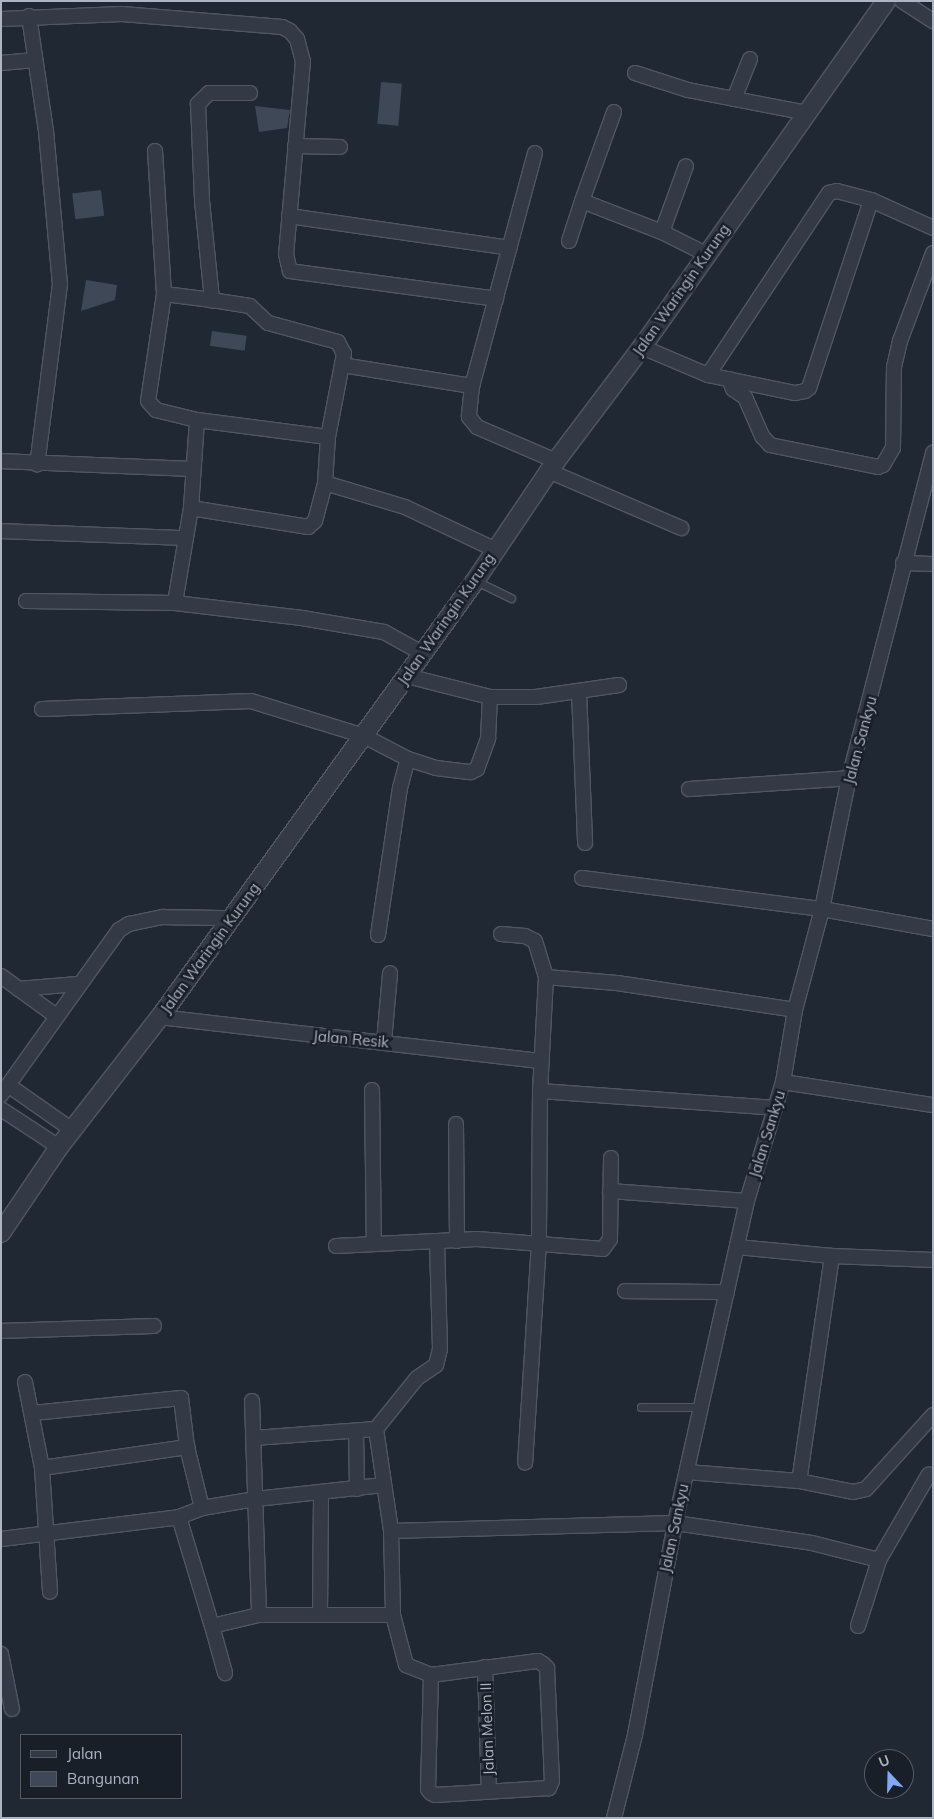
<!DOCTYPE html>
<style>
body{margin:0}
#map{position:relative;width:934px;height:1819px;overflow:hidden;background:#202834;font-family:Mulish,sans-serif}
div>[style]{position:absolute}
[style*='--x']{left:calc(var(--x)*1px);top:calc(var(--y)*1px);width:calc(var(--w)*1px);rotate:calc(var(--a)*1deg)}
.building>*{inset:0;background:#3e4857;transform-origin:0 0}
.roads{filter:drop-shadow(1px 0 #505763) drop-shadow(-1px 0 #505763) drop-shadow(0 1px #505763) drop-shadow(0 -1px #505763)}
.service>*{height:7px;margin:-3.5px;padding:0 3.5px;transform-origin:3.5px;border-radius:3.5px;background:#333a45}
.minor>*{height:14px;margin:-7px;padding:0 7px;transform-origin:7px;border-radius:7px;background:#333a45}
.tertiary>*{height:18px;margin:-9px;padding:0 9px;transform-origin:9px;border-radius:9px;background:#333a45}
span{translate:-50% -50%;white-space:nowrap;text-align:center;line-height:1.15;-webkit-text-stroke:5px #191f29;paint-order:stroke}
.street-label{font-size:15px;color:#adb4c2}
.frame{position:absolute;inset:0;border:2px solid #adb4c2;pointer-events:none}
.legend{position:absolute;left:20px;top:1734px;width:162px;height:65px;box-sizing:border-box;background:#191f29;border:1px solid #545b66;margin:0;padding:6px 9px;list-style:none;font-size:15px;color:#adb4c2}
.legend li{display:flex;align-items:center;gap:10px;height:25px}
.legend b{width:25px;border:1px solid #545b66}
.north{position:absolute;left:864px;top:1749px;width:50px;height:50px;box-sizing:border-box;background:#191f29;border:1px solid #545b66;border-radius:50%;rotate:339deg;font-size:14px;font-weight:700;line-height:20px;text-align:center;color:#adb4c2}
.north::after{content:'';display:block;margin:auto;width:18px;height:22px;background:#81a9f3;clip-path:polygon(50% 0,100% 100%,50% 72%,0 100%)}
</style>
<div id="map">
<div class="building">
<i style="left:381px;top:82px;width:21px;height:42px;rotate:5deg"></i>
<i style="clip-path:polygon(255px 106px,290px 110px,287px 128px,259px 132px)"></i>
<i style="left:101px;top:190px;width:26px;height:29px;rotate:83deg"></i>
<i style="clip-path:polygon(86px 280px,117px 285px,115px 300px,81px 311px)"></i>
<i style="left:212px;top:331px;width:35px;height:15px;rotate:8deg"></i>
</div>
<div class="roads">
<div class="service">
<i style="--x:476;--y:581;--w:39;--a:26"></i>
<i style="--x:641;--y:1407;--w:61;--a:0"></i>
</div>
<div class="minor">
<i style="--x:902;--y:1;--w:37;--a:33"></i>
<i style="--x:29;--y:16;--w:116;--a:81.6"></i>
<i style="--x:46;--y:131;--w:154;--a:84.8"></i>
<i style="--x:60;--y:284;--w:182;--a:97.2"></i>
<i style="--x:1;--y:19;--w:121;--a:-2.4"></i>
<i style="--x:122;--y:14;--w:161;--a:4.6"></i>
<i style="--x:282;--y:27;--w:9;--a:27"></i>
<i style="--x:290;--y:31;--w:11;--a:49"></i>
<i style="--x:297;--y:39;--w:23;--a:75"></i>
<i style="--x:303;--y:61;--w:194;--a:95"></i>
<i style="--x:286;--y:254;--w:17;--a:77"></i>
<i style="--x:290;--y:271;--w:208;--a:7.7"></i>
<i style="--x:1;--y:63;--w:34;--a:-5"></i>
<i style="--x:635;--y:73;--w:56;--a:17.8"></i>
<i style="--x:688;--y:90;--w:122;--a:10.9"></i>
<i style="--x:250;--y:93;--w:41;--a:180"></i>
<i style="--x:209;--y:93;--w:16;--a:135"></i>
<i style="--x:198;--y:104;--w:97;--a:87.6"></i>
<i style="--x:202;--y:201;--w:100;--a:84.2"></i>
<i style="--x:212;--y:300;--w:48;--a:-172.9"></i>
<i style="--x:164;--y:294;--w:108;--a:98.5"></i>
<i style="--x:148;--y:401;--w:12;--a:48"></i>
<i style="--x:156;--y:410;--w:42;--a:13.7"></i>
<i style="--x:197;--y:420;--w:88;--a:93.9"></i>
<i style="--x:191;--y:508;--w:96;--a:99.6"></i>
<i style="--x:175;--y:603;--w:128;--a:6.7"></i>
<i style="--x:302;--y:618;--w:83;--a:9.7"></i>
<i style="--x:384;--y:632;--w:43;--a:28.9"></i>
<i style="--x:734;--y:99;--w:43;--a:-68.2"></i>
<i style="--x:614;--y:112;--w:95;--a:109.8"></i>
<i style="--x:582;--y:201;--w:86;--a:21.2"></i>
<i style="--x:662;--y:232;--w:49;--a:26.6"></i>
<i style="--x:295;--y:146;--w:45;--a:1.3"></i>
<i style="--x:155;--y:151;--w:143;--a:86.4"></i>
<i style="--x:535;--y:153;--w:241;--a:105.1"></i>
<i style="--x:472;--y:386;--w:31;--a:96"></i>
<i style="--x:469;--y:417;--w:13;--a:51"></i>
<i style="--x:477;--y:427;--w:86;--a:23.3"></i>
<i style="--x:289;--y:216;--w:223;--a:8.2"></i>
<i style="--x:662;--y:232;--w:70;--a:-70"></i>
<i style="--x:569;--y:241;--w:42;--a:-72"></i>
<i style="--x:642;--y:347;--w:72;--a:23"></i>
<i style="--x:708;--y:375;--w:89;--a:11.7"></i>
<i style="--x:795;--y:393;--w:10;--a:-11"></i>
<i style="--x:805;--y:391;--w:5;--a:-37"></i>
<i style="--x:809;--y:388;--w:198;--a:-71.7"></i>
<i style="--x:342;--y:365;--w:132;--a:9.2"></i>
<i style="--x:708;--y:375;--w:219;--a:-56.4"></i>
<i style="--x:829;--y:193;--w:8;--a:-14"></i>
<i style="--x:837;--y:191;--w:35;--a:15"></i>
<i style="--x:871;--y:200;--w:68;--a:24.3"></i>
<i style="--x:729;--y:379;--w:11;--a:68"></i>
<i style="--x:733;--y:389;--w:14;--a:34"></i>
<i style="--x:745;--y:397;--w:43;--a:66.4"></i>
<i style="--x:762;--y:436;--w:12;--a:48"></i>
<i style="--x:770;--y:445;--w:110;--a:11.5"></i>
<i style="--x:878;--y:467;--w:5;--a:-22"></i>
<i style="--x:883;--y:465;--w:20;--a:-60"></i>
<i style="--x:893;--y:448;--w:81;--a:-89.3"></i>
<i style="--x:894;--y:367;--w:27;--a:-77"></i>
<i style="--x:900;--y:341;--w:94;--a:-69.4"></i>
<i style="--x:197;--y:420;--w:132;--a:7.4"></i>
<i style="--x:328;--y:437;--w:85;--a:-79.1"></i>
<i style="--x:344;--y:354;--w:13;--a:-117"></i>
<i style="--x:338;--y:342;--w:73;--a:-164.8"></i>
<i style="--x:268;--y:323;--w:25;--a:-137"></i>
<i style="--x:250;--y:306;--w:38;--a:-171"></i>
<i style="--x:1;--y:461;--w:191;--a:2.4"></i>
<i style="--x:551;--y:472;--w:142;--a:23.3"></i>
<i style="--x:325;--y:483;--w:84;--a:16.7"></i>
<i style="--x:405;--y:507;--w:98;--a:25.3"></i>
<i style="--x:191;--y:508;--w:119;--a:9.2"></i>
<i style="--x:308;--y:527;--w:9;--a:-41"></i>
<i style="--x:315;--y:521;--w:39;--a:-75"></i>
<i style="--x:325;--y:483;--w:46;--a:-86.3"></i>
<i style="--x:1;--y:531;--w:185;--a:2.2"></i>
<i style="--x:903;--y:563;--w:30;--a:2"></i>
<i style="--x:26;--y:601;--w:149;--a:0.8"></i>
<i style="--x:407;--y:676;--w:86;--a:14.2"></i>
<i style="--x:490;--y:697;--w:46;--a:0"></i>
<i style="--x:536;--y:697;--w:84;--a:-8.2"></i>
<i style="--x:579;--y:691;--w:152;--a:87.7"></i>
<i style="--x:42;--y:709;--w:209;--a:-2.2"></i>
<i style="--x:251;--y:701;--w:118;--a:17.2"></i>
<i style="--x:364;--y:736;--w:50;--a:27.6"></i>
<i style="--x:408;--y:759;--w:29;--a:18"></i>
<i style="--x:436;--y:768;--w:35;--a:7"></i>
<i style="--x:471;--y:772;--w:7;--a:-27"></i>
<i style="--x:477;--y:769;--w:33;--a:-70"></i>
<i style="--x:488;--y:738;--w:41;--a:-87.2"></i>
<i style="--x:689;--y:789;--w:160;--a:-3.9"></i>
<i style="--x:582;--y:878;--w:242;--a:7.4"></i>
<i style="--x:822;--y:909;--w:113;--a:10.2"></i>
<i style="--x:501;--y:934;--w:24;--a:5"></i>
<i style="--x:525;--y:936;--w:11;--a:27"></i>
<i style="--x:535;--y:941;--w:38;--a:73"></i>
<i style="--x:546;--y:977;--w:114;--a:93"></i>
<i style="--x:540;--y:1091;--w:151;--a:90.4"></i>
<i style="--x:539;--y:1242;--w:221;--a:93.6"></i>
<i style="--x:378;--y:935;--w:149;--a:-81.5"></i>
<i style="--x:400;--y:788;--w:30;--a:-75"></i>
<i style="--x:1;--y:976;--w:68;--a:36"></i>
<i style="--x:546;--y:977;--w:71;--a:4.8"></i>
<i style="--x:617;--y:983;--w:180;--a:8.6"></i>
<i style="--x:18;--y:989;--w:60;--a:-4.8"></i>
<i style="--x:160;--y:1017;--w:384;--a:6.6"></i>
<i style="--x:384;--y:1042;--w:69;--a:-85"></i>
<i style="--x:783;--y:1082;--w:150;--a:8.8"></i>
<i style="--x:8;--y:1085;--w:78;--a:35.1"></i>
<i style="--x:372;--y:1090;--w:153;--a:89.3"></i>
<i style="--x:540;--y:1091;--w:236;--a:4.1"></i>
<i style="--x:1;--y:1095;--w:203;--a:-54.4"></i>
<i style="--x:119;--y:930;--w:12;--a:-31"></i>
<i style="--x:129;--y:924;--w:35;--a:-12"></i>
<i style="--x:163;--y:917;--w:67;--a:0.9"></i>
<i style="--x:1;--y:1109;--w:69;--a:33.2"></i>
<i style="--x:456;--y:1124;--w:117;--a:89.5"></i>
<i style="--x:610;--y:1191;--w:137;--a:4.2"></i>
<i style="--x:336;--y:1246;--w:141;--a:-2.8"></i>
<i style="--x:477;--y:1239;--w:126;--a:4.5"></i>
<i style="--x:603;--y:1249;--w:12;--a:-55"></i>
<i style="--x:610;--y:1239;--w:81;--a:-89.3"></i>
<i style="--x:737;--y:1247;--w:95;--a:5.4"></i>
<i style="--x:832;--y:1256;--w:227;--a:98.3"></i>
<i style="--x:832;--y:1256;--w:101;--a:2.3"></i>
<i style="--x:625;--y:1291;--w:102;--a:0.6"></i>
<i style="--x:1;--y:1331;--w:153;--a:-1.9"></i>
<i style="--x:25;--y:1382;--w:88;--a:78.8"></i>
<i style="--x:42;--y:1468;--w:124;--a:86.3"></i>
<i style="--x:252;--y:1401;--w:214;--a:88.1"></i>
<i style="--x:33;--y:1413;--w:149;--a:-5.8"></i>
<i style="--x:181;--y:1398;--w:49;--a:83"></i>
<i style="--x:187;--y:1447;--w:63;--a:76.2"></i>
<i style="--x:376;--y:1429;--w:103;--a:81.6"></i>
<i style="--x:391;--y:1531;--w:84;--a:88.6"></i>
<i style="--x:393;--y:1615;--w:52;--a:75.4"></i>
<i style="--x:406;--y:1665;--w:27;--a:22"></i>
<i style="--x:431;--y:1675;--w:108;--a:-7.5"></i>
<i style="--x:538;--y:1661;--w:6;--a:31"></i>
<i style="--x:543;--y:1664;--w:6;--a:45"></i>
<i style="--x:547;--y:1668;--w:113;--a:87.5"></i>
<i style="--x:552;--y:1781;--w:8;--a:113"></i>
<i style="--x:549;--y:1788;--w:114;--a:176.5"></i>
<i style="--x:435;--y:1795;--w:4;--a:-153"></i>
<i style="--x:431;--y:1793;--w:5;--a:-127"></i>
<i style="--x:428;--y:1789;--w:114;--a:-88.5"></i>
<i style="--x:356;--y:1431;--w:58;--a:89"></i>
<i style="--x:254;--y:1438;--w:122;--a:-4.2"></i>
<i style="--x:376;--y:1429;--w:65;--a:-51.2"></i>
<i style="--x:417;--y:1378;--w:23;--a:-34"></i>
<i style="--x:436;--y:1365;--w:16;--a:-76"></i>
<i style="--x:440;--y:1349;--w:107;--a:-91.6"></i>
<i style="--x:42;--y:1468;--w:147;--a:-8.2"></i>
<i style="--x:687;--y:1472;--w:112;--a:4.6"></i>
<i style="--x:799;--y:1481;--w:55;--a:11.5"></i>
<i style="--x:853;--y:1492;--w:13;--a:-13"></i>
<i style="--x:866;--y:1489;--w:100;--a:-47.8"></i>
<i style="--x:179;--y:1517;--w:114;--a:73.2"></i>
<i style="--x:212;--y:1626;--w:48;--a:-13.2"></i>
<i style="--x:259;--y:1615;--w:134;--a:0"></i>
<i style="--x:391;--y:1531;--w:284;--a:-1.6"></i>
<i style="--x:675;--y:1523;--w:138;--a:8.3"></i>
<i style="--x:812;--y:1543;--w:69;--a:14.2"></i>
<i style="--x:879;--y:1560;--w:99;--a:-59.8"></i>
<i style="--x:1;--y:1539;--w:179;--a:-7"></i>
<i style="--x:179;--y:1517;--w:25;--a:-21"></i>
<i style="--x:202;--y:1508;--w:55;--a:-9.5"></i>
<i style="--x:256;--y:1499;--w:128;--a:-6.3"></i>
<i style="--x:320;--y:1613;--w:120;--a:-89.5"></i>
<i style="--x:212;--y:1626;--w:49;--a:74.5"></i>
<i style="--x:858;--y:1626;--w:69;--a:-72.3"></i>
<i style="--x:1;--y:1654;--w:56;--a:78.7"></i>
<i style="--x:485;--y:1667;--w:124;--a:88.2"></i>
<i style="--x:614;--y:1818;--w:86;--a:-75.8"></i>
<i style="--x:635;--y:1735;--w:216;--a:-79.3"></i>
<i style="--x:675;--y:1523;--w:330;--a:-77.4"></i>
<i style="--x:747;--y:1201;--w:124;--a:-73.2"></i>
<i style="--x:783;--y:1082;--w:73;--a:-80.5"></i>
<i style="--x:795;--y:1010;--w:105;--a:-75"></i>
<i style="--x:822;--y:909;--w:134;--a:-78.4"></i>
<i style="--x:849;--y:778;--w:336;--a:-75.5"></i>
</div>
<div class="tertiary">
<i style="--x:1;--y:1233;--w:104;--a:-56"></i>
<i style="--x:59;--y:1147;--w:165;--a:-52.2"></i>
<i style="--x:160;--y:1017;--w:538;--a:-54.15"></i>
<i style="--x:475;--y:581;--w:145;--a:-56"></i>
<i style="--x:556;--y:461;--w:143;--a:-53"></i>
<i style="--x:642;--y:347;--w:423;--a:-54.8"></i>
</div>
</div>
<div class="street-label">
<span style="left:681px;top:290px;rotate:-55deg">Jalan Waringin Kurung</span>
<span style="left:446px;top:619px;rotate:-55deg">Jalan Waringin Kurung</span>
<span style="left:860px;top:740px;rotate:-75deg">Jalan Sankyu</span>
<span style="left:210px;top:948px;rotate:-54deg">Jalan Waringin Kurung</span>
<span style="left:351px;top:1039px;rotate:5deg">Jalan Resik</span>
<span style="left:767px;top:1134px;rotate:-73deg">Jalan Sankyu</span>
<span style="left:674px;top:1528px;rotate:-78deg">Jalan Sankyu</span>
<span style="left:487px;top:1729px;rotate:-92deg">Jalan Melon II</span>
</div>
<div class="frame"></div>
<ul class="legend">
<li><b style="height:6px;background:#333a45"></b>Jalan</li>
<li><b style="height:14px;background:#3e4857"></b>Bangunan</li>
</ul>
<div class="north">U</div>
</div>
